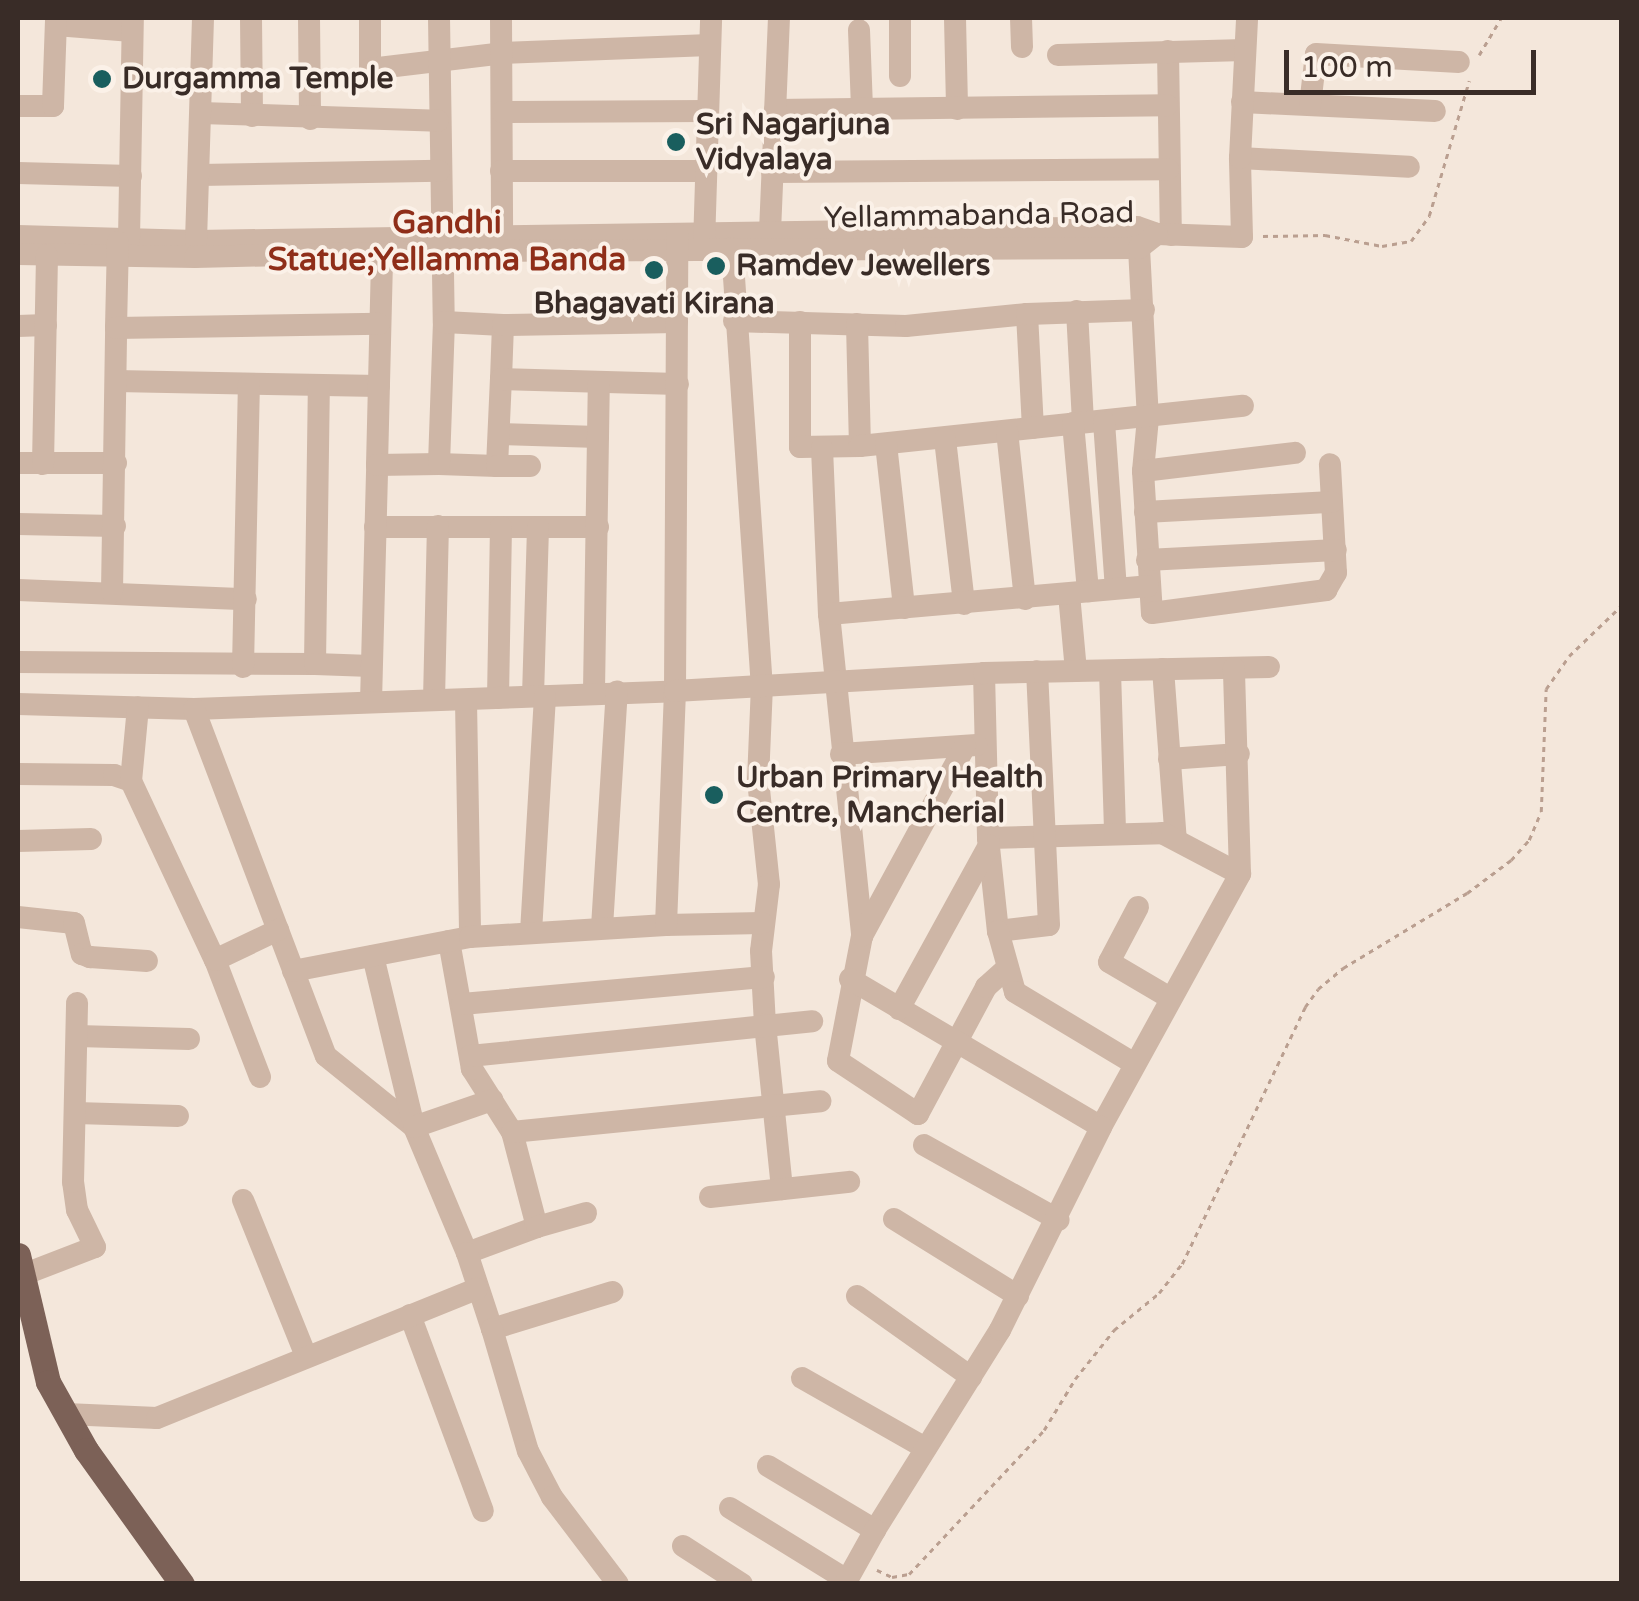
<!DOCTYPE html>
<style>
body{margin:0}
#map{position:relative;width:1639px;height:1601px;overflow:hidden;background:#f4e7db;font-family:"Varela Round",sans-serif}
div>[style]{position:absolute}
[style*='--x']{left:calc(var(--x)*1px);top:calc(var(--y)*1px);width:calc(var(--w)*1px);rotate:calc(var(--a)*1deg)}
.path>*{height:2.5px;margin-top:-1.25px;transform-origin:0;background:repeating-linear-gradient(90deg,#ba9f90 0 5px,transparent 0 10px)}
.minor>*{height:22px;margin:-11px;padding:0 11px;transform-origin:11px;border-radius:11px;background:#ceb6a6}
.major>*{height:25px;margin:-12.5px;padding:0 12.5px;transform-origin:12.5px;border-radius:12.5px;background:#7c6157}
.dots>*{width:28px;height:28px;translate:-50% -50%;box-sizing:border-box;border:5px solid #fbf1e8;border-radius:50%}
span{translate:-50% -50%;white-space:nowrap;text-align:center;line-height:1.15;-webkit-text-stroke:8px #fbf1e8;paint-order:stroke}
.poi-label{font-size:30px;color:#392c27;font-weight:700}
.left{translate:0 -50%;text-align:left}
.street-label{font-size:30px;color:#392c27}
.neighbourhood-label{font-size:32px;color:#8f2e19;font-weight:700}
.frame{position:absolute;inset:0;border:20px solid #392c27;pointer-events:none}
.scale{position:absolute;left:1284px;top:50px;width:252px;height:45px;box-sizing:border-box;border:5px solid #392c27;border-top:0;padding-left:12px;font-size:30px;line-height:35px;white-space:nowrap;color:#392c27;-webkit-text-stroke:8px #fbf1e8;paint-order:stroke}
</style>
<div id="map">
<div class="path">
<i style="--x:1479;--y:55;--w:43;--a:-59.3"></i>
<i style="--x:1263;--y:236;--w:62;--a:-0.9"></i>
<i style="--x:1325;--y:235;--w:58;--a:10.9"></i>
<i style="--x:1382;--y:246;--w:29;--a:-10"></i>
<i style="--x:1411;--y:241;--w:31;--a:-54"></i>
<i style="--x:1429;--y:216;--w:141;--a:-73.5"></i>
<i style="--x:877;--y:1570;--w:17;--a:25"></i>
<i style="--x:892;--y:1577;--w:17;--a:-10"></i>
<i style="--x:909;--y:1574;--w:197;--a:-46.8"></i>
<i style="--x:1044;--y:1430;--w:60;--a:-58.7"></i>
<i style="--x:1075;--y:1379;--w:63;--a:-51.5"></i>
<i style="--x:1114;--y:1330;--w:58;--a:-39.4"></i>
<i style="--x:1159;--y:1293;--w:37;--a:-52"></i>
<i style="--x:1182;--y:1264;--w:285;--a:-64.4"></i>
<i style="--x:1305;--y:1007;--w:22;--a:-54"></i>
<i style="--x:1318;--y:989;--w:33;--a:-40"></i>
<i style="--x:1343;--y:968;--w:145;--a:-31.2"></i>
<i style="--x:1467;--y:893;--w:55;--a:-36.9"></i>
<i style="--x:1511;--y:860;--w:27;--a:-48"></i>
<i style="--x:1529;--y:840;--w:30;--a:-67"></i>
<i style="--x:1541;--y:812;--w:123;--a:-87.7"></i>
<i style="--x:1546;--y:689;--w:40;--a:-55.1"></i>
<i style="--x:1569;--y:656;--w:74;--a:-43.9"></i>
</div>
<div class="minor">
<i style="--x:251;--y:18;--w:98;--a:89.4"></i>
<i style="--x:309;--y:18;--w:101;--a:89.4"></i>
<i style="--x:370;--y:18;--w:51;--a:90"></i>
<i style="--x:370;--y:69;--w:135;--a:-6.8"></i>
<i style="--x:504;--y:53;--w:206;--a:-2.2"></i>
<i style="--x:439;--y:18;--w:304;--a:89.1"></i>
<i style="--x:501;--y:18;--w:217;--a:89.7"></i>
<i style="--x:900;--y:18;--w:58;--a:90"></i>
<i style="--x:955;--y:18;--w:91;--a:88.7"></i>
<i style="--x:1021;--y:18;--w:29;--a:88"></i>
<i style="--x:56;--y:25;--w:76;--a:4.5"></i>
<i style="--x:859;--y:30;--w:77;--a:87.8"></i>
<i style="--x:1168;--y:51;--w:184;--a:89.1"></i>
<i style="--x:1058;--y:55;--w:187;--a:-1.5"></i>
<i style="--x:1242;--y:102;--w:193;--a:2.7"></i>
<i style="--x:1310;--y:105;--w:51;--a:-83.3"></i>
<i style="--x:1316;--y:54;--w:143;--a:3.2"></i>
<i style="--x:18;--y:106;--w:35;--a:0"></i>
<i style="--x:53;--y:106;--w:88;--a:-88"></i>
<i style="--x:775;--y:110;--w:392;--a:-0.7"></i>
<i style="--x:502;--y:112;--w:206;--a:-0.3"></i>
<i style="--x:201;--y:113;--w:237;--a:1.9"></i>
<i style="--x:1240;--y:158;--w:169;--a:3"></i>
<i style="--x:501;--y:171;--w:205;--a:0"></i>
<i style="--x:772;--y:172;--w:396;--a:-0.4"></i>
<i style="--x:18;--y:173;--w:113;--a:1.5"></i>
<i style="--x:200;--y:175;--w:239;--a:-1"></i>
<i style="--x:770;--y:232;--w:214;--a:-87.6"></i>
<i style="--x:18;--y:236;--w:178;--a:1.6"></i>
<i style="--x:196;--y:241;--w:941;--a:-0.85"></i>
<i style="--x:1137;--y:227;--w:21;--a:19"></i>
<i style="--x:1157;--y:234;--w:85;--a:2"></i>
<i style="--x:1242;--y:237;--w:79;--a:-91.5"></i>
<i style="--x:1240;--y:158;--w:140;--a:-87.1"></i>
<i style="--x:129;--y:239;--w:221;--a:-89"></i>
<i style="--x:196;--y:241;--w:223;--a:-88.2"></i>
<i style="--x:704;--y:245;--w:227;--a:-88.2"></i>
<i style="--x:732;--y:248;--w:438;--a:86.1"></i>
<i style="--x:762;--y:685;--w:95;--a:92.4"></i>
<i style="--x:758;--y:780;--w:105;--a:84"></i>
<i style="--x:769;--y:884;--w:67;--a:96.8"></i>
<i style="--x:761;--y:951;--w:73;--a:86.9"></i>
<i style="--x:765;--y:1024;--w:166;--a:84.1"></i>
<i style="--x:1139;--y:248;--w:170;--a:87"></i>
<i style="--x:1148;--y:418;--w:53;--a:95.4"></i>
<i style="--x:1143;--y:471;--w:142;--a:86.4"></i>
<i style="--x:1152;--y:613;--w:176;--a:-7.5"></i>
<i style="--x:1326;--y:590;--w:20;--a:-60"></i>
<i style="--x:1336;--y:573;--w:109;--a:-93.2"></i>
<i style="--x:455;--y:251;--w:684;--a:-0.25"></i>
<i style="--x:1139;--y:248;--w:23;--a:-38"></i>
<i style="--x:18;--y:254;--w:177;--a:1"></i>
<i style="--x:195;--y:257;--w:228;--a:-1.3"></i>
<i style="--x:1077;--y:311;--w:111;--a:86.9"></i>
<i style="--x:1027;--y:314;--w:114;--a:87"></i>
<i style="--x:734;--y:321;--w:172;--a:1.7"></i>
<i style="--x:906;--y:326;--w:122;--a:-5.7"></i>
<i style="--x:1027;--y:314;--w:117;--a:-2"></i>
<i style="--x:800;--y:322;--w:125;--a:90"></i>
<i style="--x:800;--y:447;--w:60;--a:-1"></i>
<i style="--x:857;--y:324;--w:122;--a:88.6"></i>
<i style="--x:860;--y:446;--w:385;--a:-6"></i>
<i style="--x:18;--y:326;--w:28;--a:-2"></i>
<i style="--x:116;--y:328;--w:86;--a:-88.7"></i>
<i style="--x:501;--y:379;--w:54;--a:-87.9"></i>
<i style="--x:116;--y:381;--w:263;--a:1.1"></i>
<i style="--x:1104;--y:422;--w:166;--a:85.9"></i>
<i style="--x:1073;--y:423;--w:169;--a:84.9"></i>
<i style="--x:1007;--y:431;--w:169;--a:83.9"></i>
<i style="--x:499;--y:434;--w:99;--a:1.7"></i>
<i style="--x:945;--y:439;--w:166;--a:83.4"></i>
<i style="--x:886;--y:444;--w:165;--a:83.7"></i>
<i style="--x:822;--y:448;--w:166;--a:87.6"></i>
<i style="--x:829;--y:614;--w:324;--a:84.1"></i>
<i style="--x:862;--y:936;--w:127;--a:100.9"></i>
<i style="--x:838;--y:1061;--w:96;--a:33.5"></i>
<i style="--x:918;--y:1114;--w:144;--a:-61.8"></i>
<i style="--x:986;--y:987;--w:27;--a:-42"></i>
<i style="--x:18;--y:463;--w:98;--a:0"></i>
<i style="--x:43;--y:464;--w:209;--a:-88.9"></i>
<i style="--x:439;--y:464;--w:58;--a:2"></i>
<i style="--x:497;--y:466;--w:87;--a:-87.4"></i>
<i style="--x:501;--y:379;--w:177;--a:1.6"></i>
<i style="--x:377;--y:465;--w:211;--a:-88.6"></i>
<i style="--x:497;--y:466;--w:33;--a:0"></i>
<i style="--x:1143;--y:471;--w:153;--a:-6.8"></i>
<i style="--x:1145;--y:512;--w:187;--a:-3.1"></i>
<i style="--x:18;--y:524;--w:97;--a:1.2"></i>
<i style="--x:375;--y:527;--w:223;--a:0"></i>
<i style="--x:1147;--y:560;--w:189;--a:-3"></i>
<i style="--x:18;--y:590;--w:228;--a:2.3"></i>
<i style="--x:112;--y:592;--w:264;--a:-89.1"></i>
<i style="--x:116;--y:328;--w:263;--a:-0.9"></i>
<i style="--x:1069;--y:594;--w:77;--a:84.8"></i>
<i style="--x:829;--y:614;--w:320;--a:-5"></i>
<i style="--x:18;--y:662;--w:297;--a:0.4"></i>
<i style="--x:315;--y:664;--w:278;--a:-89.2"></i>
<i style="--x:315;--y:664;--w:56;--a:2"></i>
<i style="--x:243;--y:667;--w:282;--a:-88.8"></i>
<i style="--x:1163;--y:669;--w:171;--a:85.7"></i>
<i style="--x:1110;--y:671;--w:161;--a:88.2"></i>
<i style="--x:984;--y:673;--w:165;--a:88.6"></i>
<i style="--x:988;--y:838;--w:174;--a:-1.6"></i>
<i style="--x:1162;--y:833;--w:88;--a:27.7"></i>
<i style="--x:594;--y:691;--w:307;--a:-89.1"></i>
<i style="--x:533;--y:696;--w:169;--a:-88.3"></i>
<i style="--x:498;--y:698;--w:171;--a:-89"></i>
<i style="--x:434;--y:700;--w:174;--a:-88.7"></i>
<i style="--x:466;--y:701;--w:236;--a:89"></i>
<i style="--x:371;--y:702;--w:237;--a:-88.5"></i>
<i style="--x:377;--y:465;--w:62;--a:-0.9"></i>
<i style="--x:439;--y:464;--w:142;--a:-88"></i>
<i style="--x:444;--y:322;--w:59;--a:2.9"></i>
<i style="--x:503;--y:325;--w:174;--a:-1"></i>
<i style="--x:18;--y:704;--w:176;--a:1.6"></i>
<i style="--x:194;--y:709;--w:481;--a:-2.1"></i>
<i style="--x:675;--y:691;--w:456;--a:-89.7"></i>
<i style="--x:194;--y:709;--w:371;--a:69.2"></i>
<i style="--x:326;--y:1056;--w:113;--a:38.9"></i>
<i style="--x:414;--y:1127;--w:137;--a:67.2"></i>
<i style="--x:467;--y:1253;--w:75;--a:-20.4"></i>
<i style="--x:537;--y:1227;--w:98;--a:-104.7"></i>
<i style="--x:512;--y:1132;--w:75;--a:-122.4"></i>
<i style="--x:472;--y:1069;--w:130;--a:-100.2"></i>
<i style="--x:841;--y:754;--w:136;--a:-3.8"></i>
<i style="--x:1169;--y:759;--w:70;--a:-4.1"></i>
<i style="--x:18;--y:774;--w:96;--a:0.6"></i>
<i style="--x:114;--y:775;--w:18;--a:19"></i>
<i style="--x:131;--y:781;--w:198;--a:64.9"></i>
<i style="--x:131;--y:781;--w:74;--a:-84.6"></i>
<i style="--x:988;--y:838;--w:94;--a:83.9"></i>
<i style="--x:998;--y:931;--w:51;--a:-6.7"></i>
<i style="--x:1049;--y:925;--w:254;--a:-92.7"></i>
<i style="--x:18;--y:841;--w:73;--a:-1.6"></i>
<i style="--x:1138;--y:907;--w:62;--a:117.8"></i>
<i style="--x:1109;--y:962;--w:71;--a:30.5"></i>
<i style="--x:18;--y:917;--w:56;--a:6.1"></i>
<i style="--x:74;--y:923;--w:32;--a:76"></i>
<i style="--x:82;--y:954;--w:9;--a:21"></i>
<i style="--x:90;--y:957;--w:57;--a:4"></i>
<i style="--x:666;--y:925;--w:96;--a:-1.2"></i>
<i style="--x:602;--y:927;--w:236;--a:-86.4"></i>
<i style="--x:998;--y:931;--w:63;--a:74.4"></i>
<i style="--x:1015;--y:992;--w:140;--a:31"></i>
<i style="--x:531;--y:932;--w:236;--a:-86.6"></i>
<i style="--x:862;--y:936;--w:216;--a:-61.5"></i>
<i style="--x:373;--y:956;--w:176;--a:76.5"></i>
<i style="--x:414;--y:1127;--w:83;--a:-19.1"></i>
<i style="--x:293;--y:971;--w:180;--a:-10.9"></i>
<i style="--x:470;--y:937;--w:196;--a:-3.5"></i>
<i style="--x:666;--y:925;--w:234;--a:-87.8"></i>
<i style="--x:675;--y:691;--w:310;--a:-3.3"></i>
<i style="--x:984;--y:673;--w:285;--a:-1.2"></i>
<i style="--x:850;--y:979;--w:291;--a:30.5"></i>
<i style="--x:1101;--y:1127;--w:289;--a:-61.2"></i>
<i style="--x:1240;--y:874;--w:206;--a:-91.7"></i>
<i style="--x:462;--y:1004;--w:303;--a:-5.1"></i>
<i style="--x:899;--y:1009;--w:187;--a:-61.2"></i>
<i style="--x:77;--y:1036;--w:112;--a:1.5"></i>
<i style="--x:470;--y:1056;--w:344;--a:-5.8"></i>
<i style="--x:260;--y:1077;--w:125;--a:-111"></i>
<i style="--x:215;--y:960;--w:70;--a:-25.5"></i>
<i style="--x:76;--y:1113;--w:102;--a:1.7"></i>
<i style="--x:512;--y:1132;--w:310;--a:-5.7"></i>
<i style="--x:924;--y:1145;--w:154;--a:29.1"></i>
<i style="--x:710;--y:1197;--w:140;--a:-6.2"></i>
<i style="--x:243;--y:1200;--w:168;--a:68"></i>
<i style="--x:894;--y:1219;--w:146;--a:31.8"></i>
<i style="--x:537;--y:1227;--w:51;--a:-15.9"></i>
<i style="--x:467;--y:1253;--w:80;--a:71.8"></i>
<i style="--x:492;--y:1329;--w:126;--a:-17.1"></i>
<i style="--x:25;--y:1274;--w:75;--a:-21.1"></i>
<i style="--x:95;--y:1247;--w:41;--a:-115.9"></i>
<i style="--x:77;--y:1210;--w:28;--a:-98"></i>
<i style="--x:73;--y:1182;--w:179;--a:-88.7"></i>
<i style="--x:857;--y:1296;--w:140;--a:35.4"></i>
<i style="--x:410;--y:1315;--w:209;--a:69.6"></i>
<i style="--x:492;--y:1329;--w:127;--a:73.6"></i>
<i style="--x:528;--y:1451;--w:52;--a:62.4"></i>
<i style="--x:552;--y:1497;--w:109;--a:52.8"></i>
<i style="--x:802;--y:1378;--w:142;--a:29.6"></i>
<i style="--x:66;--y:1414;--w:91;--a:2.5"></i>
<i style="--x:157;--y:1418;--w:345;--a:-22"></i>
<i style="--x:768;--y:1466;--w:125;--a:30.9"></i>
<i style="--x:875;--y:1530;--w:236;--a:-58"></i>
<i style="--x:1000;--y:1330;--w:227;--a:-63.5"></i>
<i style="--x:730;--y:1508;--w:137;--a:31.6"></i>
<i style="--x:683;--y:1546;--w:70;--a:32.8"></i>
<i style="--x:845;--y:1584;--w:62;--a:-60.9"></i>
</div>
<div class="major">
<i style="--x:18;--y:1255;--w:130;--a:76.7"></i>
<i style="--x:48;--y:1382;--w:78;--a:60.8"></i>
<i style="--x:86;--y:1450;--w:165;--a:54.4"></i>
</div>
<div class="dots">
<i style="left:102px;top:79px;background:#195e5e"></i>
<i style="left:676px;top:142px;background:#195e5e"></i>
<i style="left:716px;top:266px;background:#195e5e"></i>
<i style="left:654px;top:270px;background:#195e5e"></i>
<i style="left:714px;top:795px;background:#195e5e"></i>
</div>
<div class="poi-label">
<span class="left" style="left:122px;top:79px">Durgamma Temple</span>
<span class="left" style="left:696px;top:142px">Sri Nagarjuna<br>Vidyalaya</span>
<span class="left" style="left:736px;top:266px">Ramdev Jewellers</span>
<span style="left:654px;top:304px">Bhagavati Kirana</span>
<span class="left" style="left:736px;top:795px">Urban Primary Health<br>Centre, Mancherial</span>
</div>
<div class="street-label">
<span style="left:979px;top:216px;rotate:-1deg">Yellammabanda Road</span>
</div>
<div class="neighbourhood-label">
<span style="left:447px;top:242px">Gandhi<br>Statue;Yellamma Banda</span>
</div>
<div class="frame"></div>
<div class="scale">100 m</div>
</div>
